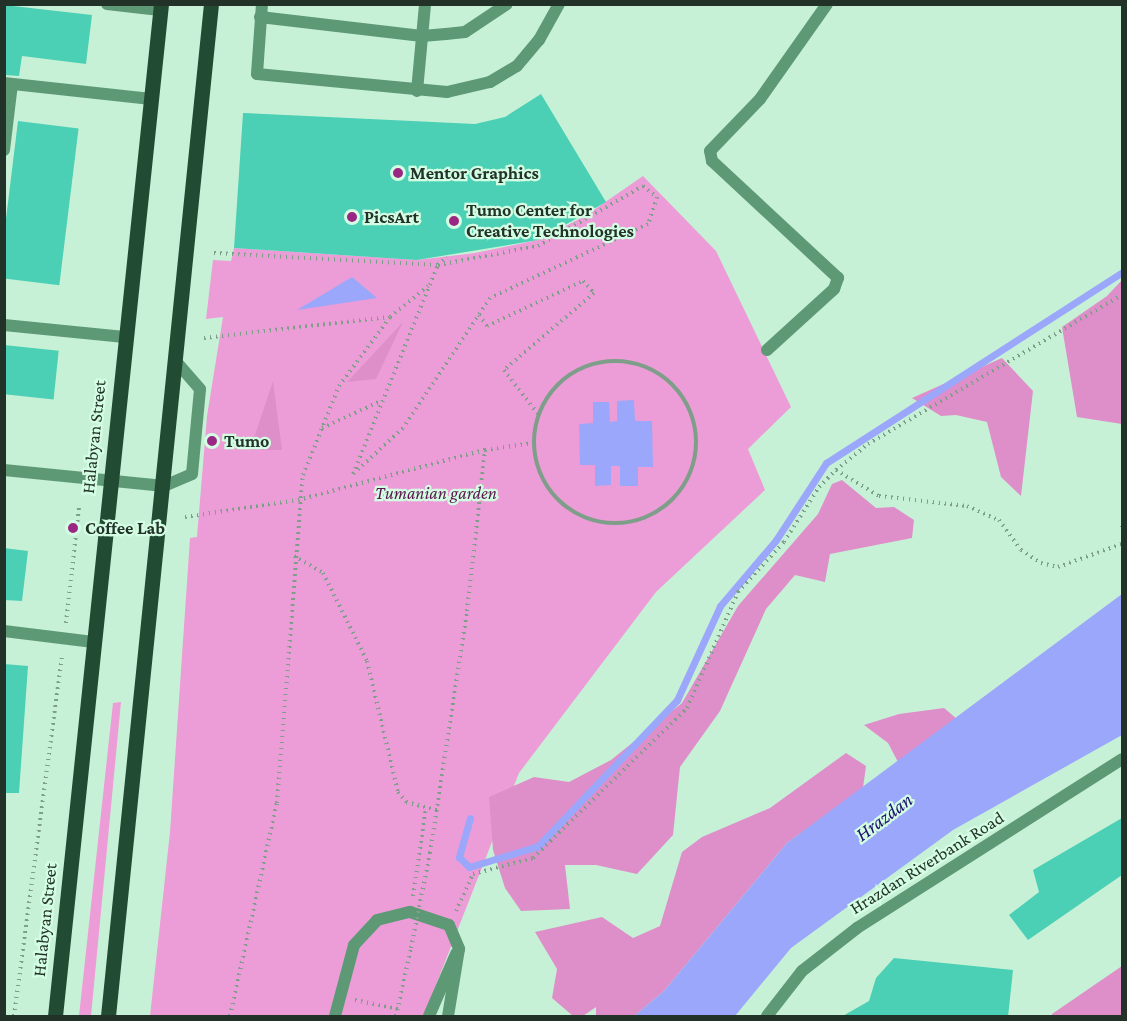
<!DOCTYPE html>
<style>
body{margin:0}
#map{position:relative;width:1127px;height:1021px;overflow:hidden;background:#c7f1d6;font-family:"Crimson Pro",serif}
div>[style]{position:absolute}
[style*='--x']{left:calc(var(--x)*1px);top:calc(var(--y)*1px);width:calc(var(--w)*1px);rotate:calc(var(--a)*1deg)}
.green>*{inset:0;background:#ec9dd7}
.forest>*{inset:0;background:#de8fca}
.water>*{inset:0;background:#9ba7fb}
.stream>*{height:7px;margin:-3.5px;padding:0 3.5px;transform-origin:3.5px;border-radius:3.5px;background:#9ba7fb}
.building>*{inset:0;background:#4bd0b5;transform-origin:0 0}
.path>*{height:4px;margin-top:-2px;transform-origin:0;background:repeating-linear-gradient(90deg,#7f9e8a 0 1.5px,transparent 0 6px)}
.path>.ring{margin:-2px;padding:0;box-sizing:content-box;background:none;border:4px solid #7f9e8a;border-radius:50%}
.service>*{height:12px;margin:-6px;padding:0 6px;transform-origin:6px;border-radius:6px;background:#5e9976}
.tertiary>*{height:12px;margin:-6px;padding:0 6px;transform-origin:6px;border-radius:6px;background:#5e9976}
.primary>*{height:15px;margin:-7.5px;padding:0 7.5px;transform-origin:7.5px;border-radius:7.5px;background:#224b34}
.path-bridge>*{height:4px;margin-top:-2px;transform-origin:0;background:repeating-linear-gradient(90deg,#7f9e8a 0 1.5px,transparent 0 6px)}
.dots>*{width:16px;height:16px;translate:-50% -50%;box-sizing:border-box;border:3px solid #d4fee3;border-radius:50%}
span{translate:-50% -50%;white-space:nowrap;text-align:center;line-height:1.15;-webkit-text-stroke:4.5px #d4fee3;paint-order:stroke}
.poi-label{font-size:18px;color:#223228;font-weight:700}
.left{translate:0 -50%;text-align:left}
.street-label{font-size:18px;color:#223228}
.park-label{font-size:18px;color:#5b154d;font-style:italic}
.water-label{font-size:20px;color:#1e1071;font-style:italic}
.frame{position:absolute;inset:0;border:6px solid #223228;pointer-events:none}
</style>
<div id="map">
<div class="green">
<i style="clip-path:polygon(643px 176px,716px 251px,791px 407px,748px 449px,765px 490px,656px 592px,519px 773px,434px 990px,433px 1016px,150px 1016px,170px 832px,190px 538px,197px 537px,207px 416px,223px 317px,206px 319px,213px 260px,231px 261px,234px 248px,417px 260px,475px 253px,538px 240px,585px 216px)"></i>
<i style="clip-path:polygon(121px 702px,91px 1016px,79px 1016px,113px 703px)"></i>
</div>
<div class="forest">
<i style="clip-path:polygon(1122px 280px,1122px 424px,1077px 417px,1062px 327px,1107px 296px)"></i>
<i style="clip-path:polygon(403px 322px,376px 379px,347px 382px)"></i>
<i style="clip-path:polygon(1002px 358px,1033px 391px,1021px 496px,1001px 477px,987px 422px,956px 415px,941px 416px,912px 398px)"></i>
<i style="clip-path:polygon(273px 381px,282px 450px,250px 450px)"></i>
<i style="clip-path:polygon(842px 480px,876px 508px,894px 507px,914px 520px,912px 538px,830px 554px,825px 582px,795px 575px,766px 609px,720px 711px,680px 767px,673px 835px,637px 874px,596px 865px,565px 865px,570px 909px,521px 911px,505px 888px,493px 850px,489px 797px,534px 777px,569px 782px,611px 760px,682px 703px,738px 606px,818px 514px,832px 484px)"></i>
<i style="clip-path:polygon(944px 708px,957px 719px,898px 762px,888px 743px,864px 725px,899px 714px)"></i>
<i style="clip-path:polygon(846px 753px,866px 766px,863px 788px,787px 843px,664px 991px,634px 1016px,596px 1016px,596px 1007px,583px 1016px,573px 1016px,552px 998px,557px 969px,535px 932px,602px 917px,633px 938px,660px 926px,682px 852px,702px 837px,770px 808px)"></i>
<i style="clip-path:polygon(1122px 966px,1122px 1016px,1052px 1016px,1052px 1014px)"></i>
</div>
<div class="water">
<i style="clip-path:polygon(352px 277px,377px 298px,297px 310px)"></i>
<i style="clip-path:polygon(634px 400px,635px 421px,652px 421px,653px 467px,638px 467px,638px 486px,620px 486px,620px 466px,611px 466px,611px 485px,595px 486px,595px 465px,580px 465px,579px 424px,593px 423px,593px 402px,609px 402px,610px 422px,617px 421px,617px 401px)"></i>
<i style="clip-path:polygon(1122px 594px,1122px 735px,953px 830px,791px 948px,735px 1016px,634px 1016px,664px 991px,787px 843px)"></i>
</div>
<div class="stream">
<i style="--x:470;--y:818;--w:41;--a:105.8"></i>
<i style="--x:459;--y:857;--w:14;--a:45"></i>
<i style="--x:469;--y:867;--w:72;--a:-16.9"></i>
<i style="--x:538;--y:846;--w:202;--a:-46.4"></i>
<i style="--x:677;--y:700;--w:103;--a:-65.4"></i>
<i style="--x:720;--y:606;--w:87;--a:-49.7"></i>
<i style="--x:776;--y:540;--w:92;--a:-57"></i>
<i style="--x:826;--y:463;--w:352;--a:-32.8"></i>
</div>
<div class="building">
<i style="clip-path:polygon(4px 5px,92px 15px,86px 64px,22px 56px,19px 76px,4px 75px)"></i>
<i style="clip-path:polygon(541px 94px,606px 202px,538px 240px,417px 260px,234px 248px,243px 113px,475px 124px,505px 117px)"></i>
<i style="left:18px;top:121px;width:61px;height:158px;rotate:7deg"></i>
<i style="left:4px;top:345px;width:55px;height:49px;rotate:6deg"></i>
<i style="clip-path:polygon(4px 548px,28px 551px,22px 601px,4px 600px)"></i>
<i style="clip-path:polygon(4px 664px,28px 666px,19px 793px,4px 793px)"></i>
<i style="clip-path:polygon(1122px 818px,1122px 875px,1028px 940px,1009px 915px,1039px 892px,1033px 870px)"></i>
<i style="clip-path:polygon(894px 958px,1013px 970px,1008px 1017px,841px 1017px,869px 1001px,876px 978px)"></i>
</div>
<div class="path">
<i style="--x:214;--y:253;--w:224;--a:3.1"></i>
<i style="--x:438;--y:265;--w:102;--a:-10.8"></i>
<i style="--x:538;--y:246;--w:121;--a:-29.7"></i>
<i style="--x:643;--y:186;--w:18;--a:38"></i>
<i style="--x:657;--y:197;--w:28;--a:108"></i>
<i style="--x:648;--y:224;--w:174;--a:154.9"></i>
<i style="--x:490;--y:298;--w:156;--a:123.8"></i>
<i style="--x:403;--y:428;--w:68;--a:137.4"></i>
<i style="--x:353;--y:474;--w:226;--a:-67.9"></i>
<i style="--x:438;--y:265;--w:12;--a:-42"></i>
<i style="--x:479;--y:315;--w:14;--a:54"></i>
<i style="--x:487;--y:326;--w:106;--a:-25.1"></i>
<i style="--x:583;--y:281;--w:16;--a:47"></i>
<i style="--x:594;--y:293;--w:118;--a:139.5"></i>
<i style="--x:504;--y:370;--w:56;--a:52.3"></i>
<i style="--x:204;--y:338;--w:186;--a:-6.5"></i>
<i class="ring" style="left:534px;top:361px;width:158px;height:158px"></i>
<i style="--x:322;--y:428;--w:65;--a:-24.6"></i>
<i style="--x:836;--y:470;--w:50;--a:31.2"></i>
<i style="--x:879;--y:496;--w:89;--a:6.5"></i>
<i style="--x:967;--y:506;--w:35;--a:24"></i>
<i style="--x:999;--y:520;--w:37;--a:54"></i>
<i style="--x:1021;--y:550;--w:24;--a:33"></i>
<i style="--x:1041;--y:563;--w:17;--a:13"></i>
<i style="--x:1058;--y:567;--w:68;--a:-19.8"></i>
<i style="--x:185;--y:517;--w:114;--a:-8.6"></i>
<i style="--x:298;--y:500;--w:194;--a:-15"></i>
<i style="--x:485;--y:450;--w:49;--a:-8.3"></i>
<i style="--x:1122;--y:526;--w:5;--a:90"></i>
<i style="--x:294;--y:556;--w:34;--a:30"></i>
<i style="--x:323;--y:573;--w:98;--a:63.4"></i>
<i style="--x:367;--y:661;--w:135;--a:76.7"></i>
<i style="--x:398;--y:792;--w:13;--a:51"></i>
<i style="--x:406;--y:802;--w:34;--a:15"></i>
<i style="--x:66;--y:623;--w:116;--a:-83.6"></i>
<i style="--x:430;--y:853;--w:245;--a:-81.3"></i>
<i style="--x:467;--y:611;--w:162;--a:-83.6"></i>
<i style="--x:413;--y:896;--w:89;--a:-81.6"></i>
<i style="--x:456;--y:911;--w:41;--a:-65.3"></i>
<i style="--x:473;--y:874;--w:62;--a:-14.9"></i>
<i style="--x:533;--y:858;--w:215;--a:-44.2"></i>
<i style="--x:687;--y:708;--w:127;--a:-66.3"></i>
<i style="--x:738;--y:592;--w:68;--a:-47.4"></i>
<i style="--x:784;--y:542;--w:65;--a:-57.5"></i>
<i style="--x:819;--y:487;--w:24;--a:-45"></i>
<i style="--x:836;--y:470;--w:41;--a:-39.1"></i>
<i style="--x:868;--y:444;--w:294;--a:-30.4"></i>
<i style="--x:355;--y:1000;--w:44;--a:11.8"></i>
<i style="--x:14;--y:1016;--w:365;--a:-82.4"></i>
<i style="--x:230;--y:1016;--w:218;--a:-77.6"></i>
<i style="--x:277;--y:803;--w:329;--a:-85.5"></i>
<i style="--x:303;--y:475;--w:96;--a:-68"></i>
<i style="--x:339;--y:386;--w:86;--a:-53.5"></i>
<i style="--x:390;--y:317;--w:49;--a:-39.2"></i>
<i style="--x:396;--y:1016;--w:70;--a:-77.6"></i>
</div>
<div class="service">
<i style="--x:107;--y:4;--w:53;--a:6.5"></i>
<i style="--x:262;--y:4;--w:70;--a:94.1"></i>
<i style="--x:257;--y:74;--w:191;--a:5.4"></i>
<i style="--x:447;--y:92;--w:44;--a:-13.1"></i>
<i style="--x:490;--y:82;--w:31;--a:-31"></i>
<i style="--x:517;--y:66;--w:34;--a:-50"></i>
<i style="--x:539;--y:40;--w:41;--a:-60.9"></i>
<i style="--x:260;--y:17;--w:163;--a:6.7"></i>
<i style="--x:422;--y:36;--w:24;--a:-5"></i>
<i style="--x:446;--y:34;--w:19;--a:-6"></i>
<i style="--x:465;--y:32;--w:50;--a:-33.7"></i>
<i style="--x:4;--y:83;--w:148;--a:6.2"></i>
<i style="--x:417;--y:91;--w:87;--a:-84.7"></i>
<i style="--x:4;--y:150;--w:66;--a:-83.1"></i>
<i style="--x:4;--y:325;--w:121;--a:5.7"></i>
<i style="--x:767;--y:350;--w:91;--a:-42.3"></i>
<i style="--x:834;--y:289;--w:12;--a:-70"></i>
<i style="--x:838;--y:278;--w:172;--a:-137.1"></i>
<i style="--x:712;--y:161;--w:10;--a:-101"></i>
<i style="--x:710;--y:151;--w:72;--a:-46.1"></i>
<i style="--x:760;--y:99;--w:116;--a:-54.8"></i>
<i style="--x:164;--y:486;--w:30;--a:-23"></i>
<i style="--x:192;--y:474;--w:85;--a:-84.6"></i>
<i style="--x:200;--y:389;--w:38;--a:-131"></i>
<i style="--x:4;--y:631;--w:90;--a:7"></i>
<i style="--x:429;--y:1016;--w:68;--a:-66.5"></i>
</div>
<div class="tertiary">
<i style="--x:4;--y:470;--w:161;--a:5.7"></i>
<i style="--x:335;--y:1016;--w:73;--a:-75"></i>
<i style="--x:354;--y:945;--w:34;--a:-47"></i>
<i style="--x:377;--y:920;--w:34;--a:-14"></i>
<i style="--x:410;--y:912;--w:41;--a:18.4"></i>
<i style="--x:449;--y:925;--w:26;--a:67"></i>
<i style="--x:459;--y:949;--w:68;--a:99.3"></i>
<i style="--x:767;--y:1016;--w:57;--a:-52.1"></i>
<i style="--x:802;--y:971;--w:70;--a:-38"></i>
<i style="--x:857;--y:928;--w:314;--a:-32.5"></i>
</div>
<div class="primary">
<i style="--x:55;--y:1016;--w:1018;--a:-84.02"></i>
<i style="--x:108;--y:1016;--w:1017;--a:-84.19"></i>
</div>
<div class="path-bridge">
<i style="--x:411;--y:948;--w:97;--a:-78.7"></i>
</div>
<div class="dots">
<i style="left:398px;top:173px;background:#9a2784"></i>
<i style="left:352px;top:217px;background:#9a2784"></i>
<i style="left:454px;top:221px;background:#9a2784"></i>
<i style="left:212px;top:441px;background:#9a2784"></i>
<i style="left:73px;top:528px;background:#9a2784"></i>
</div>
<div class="poi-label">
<span class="left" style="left:410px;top:173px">Mentor Graphics</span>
<span class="left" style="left:466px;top:221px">Tumo Center for<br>Creative Technologies</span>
<span class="left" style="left:364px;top:217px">PicsArt</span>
<span class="left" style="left:224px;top:441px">Tumo</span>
<span class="left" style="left:85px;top:528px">Coffee Lab</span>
</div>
<div class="street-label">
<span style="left:94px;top:437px;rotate:-84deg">Halabyan Street</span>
<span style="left:927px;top:863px;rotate:-32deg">Hrazdan Riverbank Road</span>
<span style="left:45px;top:920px;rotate:-84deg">Halabyan Street</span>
</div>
<div class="park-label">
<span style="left:436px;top:493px">Tumanian garden</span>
</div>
<div class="water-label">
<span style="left:884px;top:817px;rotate:-37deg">Hrazdan</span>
</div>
<div class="frame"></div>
</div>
